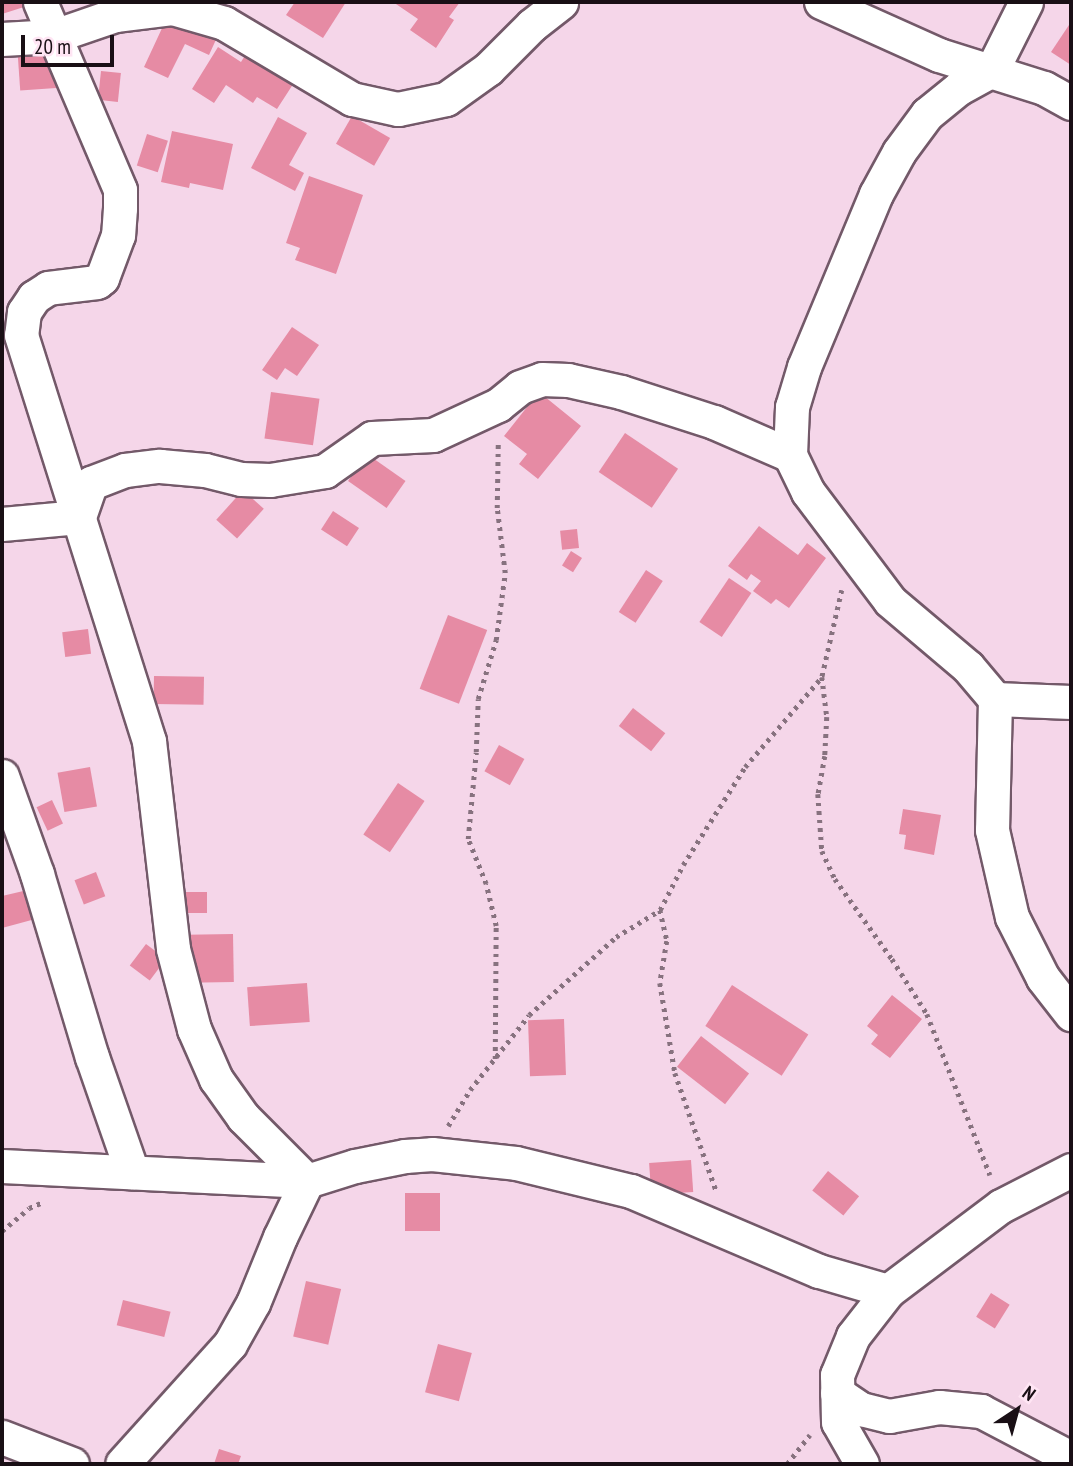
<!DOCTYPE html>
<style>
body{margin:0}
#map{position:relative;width:1073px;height:1466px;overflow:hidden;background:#f5d6e9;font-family:"PT Sans Narrow",sans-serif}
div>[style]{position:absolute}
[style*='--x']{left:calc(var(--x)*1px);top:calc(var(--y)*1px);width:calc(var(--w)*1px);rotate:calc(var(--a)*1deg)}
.building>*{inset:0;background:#e68ba4;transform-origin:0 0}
.path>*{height:4.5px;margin-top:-2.25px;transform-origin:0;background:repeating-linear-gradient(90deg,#87727f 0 3.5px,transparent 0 8.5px)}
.roads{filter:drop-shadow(2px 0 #735969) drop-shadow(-2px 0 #735969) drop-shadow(0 2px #735969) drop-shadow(0 -2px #735969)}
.street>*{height:33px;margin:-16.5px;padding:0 16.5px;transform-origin:16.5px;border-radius:16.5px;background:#fff}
span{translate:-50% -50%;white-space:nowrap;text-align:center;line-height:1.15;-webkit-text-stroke:5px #ffe5f4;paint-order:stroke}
.frame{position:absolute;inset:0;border:4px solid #190f15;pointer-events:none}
.north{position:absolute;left:982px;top:1375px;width:70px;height:70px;-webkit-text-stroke:5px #ffe5f4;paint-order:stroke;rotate:36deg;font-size:19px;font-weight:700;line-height:28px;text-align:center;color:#190f15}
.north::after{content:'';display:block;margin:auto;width:24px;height:32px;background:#190f15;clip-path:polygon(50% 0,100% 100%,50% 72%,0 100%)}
.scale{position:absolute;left:21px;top:35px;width:93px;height:32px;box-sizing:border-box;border:4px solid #190f15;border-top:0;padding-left:9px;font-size:21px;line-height:24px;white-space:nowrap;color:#190f15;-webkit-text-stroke:5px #ffe5f4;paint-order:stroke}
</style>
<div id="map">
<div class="building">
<i style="clip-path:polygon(2px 2px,23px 2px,24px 7px,2px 14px)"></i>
<i style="clip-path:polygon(295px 2px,346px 2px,323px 38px,286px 15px)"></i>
<i style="clip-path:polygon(393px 2px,460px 2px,449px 17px,454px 20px,436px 48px,410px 30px,418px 19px)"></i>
<i style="clip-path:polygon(170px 11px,219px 33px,209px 55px,185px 44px,168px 78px,144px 67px)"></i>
<i style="clip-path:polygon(1071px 22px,1071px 65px,1051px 52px)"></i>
<i style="left:53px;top:43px;width:45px;height:36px;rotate:86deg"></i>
<i style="clip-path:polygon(251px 46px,299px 75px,277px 109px,257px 97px,253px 103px,226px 85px,214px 103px,192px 89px,218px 47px,241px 62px)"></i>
<i style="left:101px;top:71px;width:20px;height:29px;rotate:6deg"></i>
<i style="left:352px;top:116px;width:44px;height:32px;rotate:30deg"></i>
<i style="clip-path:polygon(278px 117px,307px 133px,289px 165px,304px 173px,295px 191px,251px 168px)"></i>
<i style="clip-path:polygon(172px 131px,233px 144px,223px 190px,190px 183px,189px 188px,161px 182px)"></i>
<i style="left:147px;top:134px;width:22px;height:33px;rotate:18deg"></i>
<i style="clip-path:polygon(309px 176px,363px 195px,336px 274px,295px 260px,300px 248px,286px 243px)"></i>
<i style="clip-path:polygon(292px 327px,319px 345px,297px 376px,285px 368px,277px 380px,262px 370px)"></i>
<i style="left:271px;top:392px;width:49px;height:47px;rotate:8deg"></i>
<i style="clip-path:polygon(539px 392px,581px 426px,538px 479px,519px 464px,527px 454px,504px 436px)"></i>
<i style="left:625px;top:433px;width:64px;height:47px;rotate:34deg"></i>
<i style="left:367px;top:454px;width:47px;height:33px;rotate:35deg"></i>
<i style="left:243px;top:490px;width:28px;height:40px;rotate:42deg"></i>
<i style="left:333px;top:511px;width:31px;height:22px;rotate:33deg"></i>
<i style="clip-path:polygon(759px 526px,798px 555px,807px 543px,826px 558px,789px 608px,776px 599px,771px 604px,753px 591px,761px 581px,751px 574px,747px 580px,728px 566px)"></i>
<i style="left:577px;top:529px;width:19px;height:17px;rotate:84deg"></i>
<i style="left:571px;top:551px;width:13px;height:17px;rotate:32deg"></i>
<i style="left:646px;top:570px;width:20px;height:50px;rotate:33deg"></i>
<i style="left:729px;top:578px;width:27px;height:53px;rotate:34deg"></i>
<i style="left:448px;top:615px;width:42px;height:79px;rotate:21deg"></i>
<i style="left:88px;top:629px;width:25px;height:26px;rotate:83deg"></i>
<i style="left:154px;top:676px;width:50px;height:28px;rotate:1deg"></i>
<i style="left:633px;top:708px;width:41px;height:23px;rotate:38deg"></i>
<i style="left:499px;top:745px;width:29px;height:30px;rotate:29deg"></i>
<i style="left:90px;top:767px;width:40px;height:33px;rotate:80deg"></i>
<i style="left:398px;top:783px;width:32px;height:62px;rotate:34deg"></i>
<i style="left:52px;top:800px;width:26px;height:17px;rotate:65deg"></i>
<i style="clip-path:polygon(903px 809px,941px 815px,934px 855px,904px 849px,906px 835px,899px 834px)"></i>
<i style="left:96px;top:872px;width:26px;height:23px;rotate:69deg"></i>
<i style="clip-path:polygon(32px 889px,39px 918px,2px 928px,2px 896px)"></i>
<i style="left:186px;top:892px;width:21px;height:21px"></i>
<i style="left:233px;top:934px;width:48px;height:46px;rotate:89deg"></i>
<i style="left:146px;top:944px;width:25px;height:27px;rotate:37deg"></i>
<i style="left:307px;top:983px;width:39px;height:60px;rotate:86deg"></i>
<i style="left:732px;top:985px;width:91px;height:49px;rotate:33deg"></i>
<i style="clip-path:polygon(892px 995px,922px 1019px,890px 1058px,871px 1044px,878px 1035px,867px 1026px)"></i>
<i style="left:564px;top:1019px;width:56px;height:36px;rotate:88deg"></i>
<i style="left:701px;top:1036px;width:61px;height:39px;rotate:38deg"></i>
<i style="left:691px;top:1160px;width:32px;height:42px;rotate:86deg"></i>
<i style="left:828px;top:1171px;width:40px;height:25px;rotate:39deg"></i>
<i style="left:405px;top:1193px;width:35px;height:38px"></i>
<i style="left:306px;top:1281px;width:36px;height:57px;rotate:13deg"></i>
<i style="left:991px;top:1293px;width:22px;height:28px;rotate:32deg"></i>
<i style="left:123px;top:1300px;width:49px;height:26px;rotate:14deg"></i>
<i style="left:438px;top:1344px;width:35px;height:50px;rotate:15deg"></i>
<i style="clip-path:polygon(219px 1449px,241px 1456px,238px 1464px,214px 1464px)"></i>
</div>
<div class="path">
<i style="--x:842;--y:590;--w:89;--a:102.9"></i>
<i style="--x:822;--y:677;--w:40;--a:82.9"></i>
<i style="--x:827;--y:717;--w:39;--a:93"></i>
<i style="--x:825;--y:756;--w:39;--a:100"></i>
<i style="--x:818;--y:794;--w:57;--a:86"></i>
<i style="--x:822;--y:851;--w:31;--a:65"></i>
<i style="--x:835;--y:879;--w:98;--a:54.5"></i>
<i style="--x:892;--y:959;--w:65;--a:57.5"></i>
<i style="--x:927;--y:1014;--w:173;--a:68.6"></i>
<i style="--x:660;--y:910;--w:32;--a:77"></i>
<i style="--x:667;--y:941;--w:43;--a:99.5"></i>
<i style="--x:660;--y:983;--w:91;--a:80.5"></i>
<i style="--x:675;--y:1073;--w:127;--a:70.7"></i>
<i style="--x:495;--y:1059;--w:133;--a:-89.6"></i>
<i style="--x:496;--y:926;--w:43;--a:-103.4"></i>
<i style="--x:486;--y:884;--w:48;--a:-111.8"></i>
<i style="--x:468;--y:839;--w:87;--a:-84.7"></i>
<i style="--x:476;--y:752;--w:53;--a:-87.8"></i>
<i style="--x:478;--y:699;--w:62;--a:-73"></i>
<i style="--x:496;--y:640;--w:68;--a:-82.3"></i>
<i style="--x:505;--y:573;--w:65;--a:-97"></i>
<i style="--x:497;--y:508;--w:67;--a:-89.1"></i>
<i style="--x:448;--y:1126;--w:42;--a:-58.6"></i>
<i style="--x:470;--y:1090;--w:95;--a:-51.8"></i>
<i style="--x:529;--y:1015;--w:117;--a:-41.9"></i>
<i style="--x:616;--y:937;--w:52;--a:-31.5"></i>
<i style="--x:660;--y:910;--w:51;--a:-62.9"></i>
<i style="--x:683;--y:865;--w:116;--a:-57.7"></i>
<i style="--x:745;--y:767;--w:117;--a:-49.5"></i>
<i style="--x:2;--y:1231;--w:35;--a:-40"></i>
<i style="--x:29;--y:1208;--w:15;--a:-23"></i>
<i style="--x:787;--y:1464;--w:37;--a:-52"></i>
</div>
<div class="roads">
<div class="street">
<i style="--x:40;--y:2;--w:204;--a:66.9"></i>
<i style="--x:120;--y:190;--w:18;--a:90"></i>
<i style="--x:120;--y:208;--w:27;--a:94"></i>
<i style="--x:118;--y:235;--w:46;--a:110.4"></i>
<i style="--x:102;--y:278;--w:6;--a:141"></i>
<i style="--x:97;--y:282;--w:49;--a:173"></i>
<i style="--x:48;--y:288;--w:17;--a:147"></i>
<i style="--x:34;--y:297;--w:18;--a:124"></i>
<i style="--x:24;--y:312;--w:23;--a:97"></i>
<i style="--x:21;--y:335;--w:426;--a:72.5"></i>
<i style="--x:149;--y:741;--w:209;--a:83.4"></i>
<i style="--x:173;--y:949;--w:83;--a:75.3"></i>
<i style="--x:194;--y:1029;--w:55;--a:66.3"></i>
<i style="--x:216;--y:1079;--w:47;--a:54.6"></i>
<i style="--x:243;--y:1117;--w:91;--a:45"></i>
<i style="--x:307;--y:1181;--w:62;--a:115.7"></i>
<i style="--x:280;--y:1237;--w:71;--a:112.2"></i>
<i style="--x:253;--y:1303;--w:47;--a:119.3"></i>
<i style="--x:230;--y:1344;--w:161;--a:132"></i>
<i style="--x:821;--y:2;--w:129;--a:24.2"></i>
<i style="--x:939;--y:55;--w:110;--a:17.4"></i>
<i style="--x:1044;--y:88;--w:31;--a:29"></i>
<i style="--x:1026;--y:2;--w:76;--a:116.6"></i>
<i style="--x:992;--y:70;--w:38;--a:151"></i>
<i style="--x:959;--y:88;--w:41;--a:140.9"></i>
<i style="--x:927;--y:114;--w:47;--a:126.4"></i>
<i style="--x:899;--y:152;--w:48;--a:118.7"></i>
<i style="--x:876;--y:194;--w:187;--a:112.6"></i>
<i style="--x:804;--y:367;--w:42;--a:106.7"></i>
<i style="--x:792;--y:407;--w:48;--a:92.4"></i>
<i style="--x:790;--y:455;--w:41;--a:64.1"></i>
<i style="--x:808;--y:492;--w:136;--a:53"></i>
<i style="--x:890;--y:601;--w:102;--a:40.2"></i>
<i style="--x:968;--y:667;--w:42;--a:49.8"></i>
<i style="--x:995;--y:699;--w:131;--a:91.3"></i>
<i style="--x:992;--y:830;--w:89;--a:77.1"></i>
<i style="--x:1012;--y:917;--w:68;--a:63.1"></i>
<i style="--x:1043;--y:978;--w:46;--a:52.1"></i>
<i style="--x:2;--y:39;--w:52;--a:-3.3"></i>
<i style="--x:54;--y:36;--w:65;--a:-19"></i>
<i style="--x:115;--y:15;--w:57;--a:-7"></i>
<i style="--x:172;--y:8;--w:54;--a:16.1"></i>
<i style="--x:224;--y:23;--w:149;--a:30.7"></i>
<i style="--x:352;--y:99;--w:47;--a:12.3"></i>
<i style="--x:398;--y:109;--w:49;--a:-11.8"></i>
<i style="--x:446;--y:99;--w:52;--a:-35.5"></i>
<i style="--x:488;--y:69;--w:62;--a:-45"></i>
<i style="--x:532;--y:25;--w:37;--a:-38"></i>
<i style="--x:79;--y:517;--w:36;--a:-71"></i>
<i style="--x:91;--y:483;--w:36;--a:-21"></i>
<i style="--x:125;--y:470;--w:35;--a:-7"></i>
<i style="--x:160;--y:466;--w:45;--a:5.1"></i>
<i style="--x:205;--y:470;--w:37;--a:14"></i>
<i style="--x:241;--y:479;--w:29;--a:2"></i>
<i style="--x:270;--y:480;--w:56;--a:-9.3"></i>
<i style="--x:325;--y:471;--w:57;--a:-35.1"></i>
<i style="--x:372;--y:438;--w:61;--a:-2.8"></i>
<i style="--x:433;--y:435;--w:72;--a:-24.8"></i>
<i style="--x:498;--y:405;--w:28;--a:-39"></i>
<i style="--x:520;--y:387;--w:23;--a:-20"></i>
<i style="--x:542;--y:379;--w:26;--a:2"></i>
<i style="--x:568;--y:380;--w:54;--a:12.8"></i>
<i style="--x:621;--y:392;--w:98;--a:17.9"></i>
<i style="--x:714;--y:422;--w:83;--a:23.5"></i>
<i style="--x:2;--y:524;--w:77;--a:-5.2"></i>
<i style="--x:995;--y:699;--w:76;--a:2.3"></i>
<i style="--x:2;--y:776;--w:104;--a:70.3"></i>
<i style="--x:37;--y:874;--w:191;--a:73.3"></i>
<i style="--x:92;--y:1057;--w:122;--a:70.8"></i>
<i style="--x:2;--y:1166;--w:305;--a:2.8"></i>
<i style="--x:307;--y:1181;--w:50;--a:-17.4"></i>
<i style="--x:355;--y:1166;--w:51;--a:-11.3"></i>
<i style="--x:405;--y:1156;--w:27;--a:-4"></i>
<i style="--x:432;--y:1154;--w:84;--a:6.1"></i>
<i style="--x:516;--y:1163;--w:118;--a:13.7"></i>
<i style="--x:631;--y:1191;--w:204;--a:23.1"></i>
<i style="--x:819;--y:1271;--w:72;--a:16.2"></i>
<i style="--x:837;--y:1393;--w:29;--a:34"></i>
<i style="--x:861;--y:1409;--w:29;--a:14"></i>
<i style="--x:889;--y:1416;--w:51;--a:-10.2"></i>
<i style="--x:939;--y:1407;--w:42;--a:5.4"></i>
<i style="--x:981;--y:1411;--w:102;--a:27.6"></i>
<i style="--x:2;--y:1437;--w:75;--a:21.1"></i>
<i style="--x:862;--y:1464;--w:48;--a:-119.7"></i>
<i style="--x:838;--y:1422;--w:47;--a:-91.2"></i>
<i style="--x:837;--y:1375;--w:42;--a:-67.7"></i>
<i style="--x:853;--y:1336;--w:57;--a:-52.1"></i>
<i style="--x:888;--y:1291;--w:141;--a:-37"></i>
<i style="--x:1001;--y:1206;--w:79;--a:-27.2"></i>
</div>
</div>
<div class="frame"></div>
<div class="north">N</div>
<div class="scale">20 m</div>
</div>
